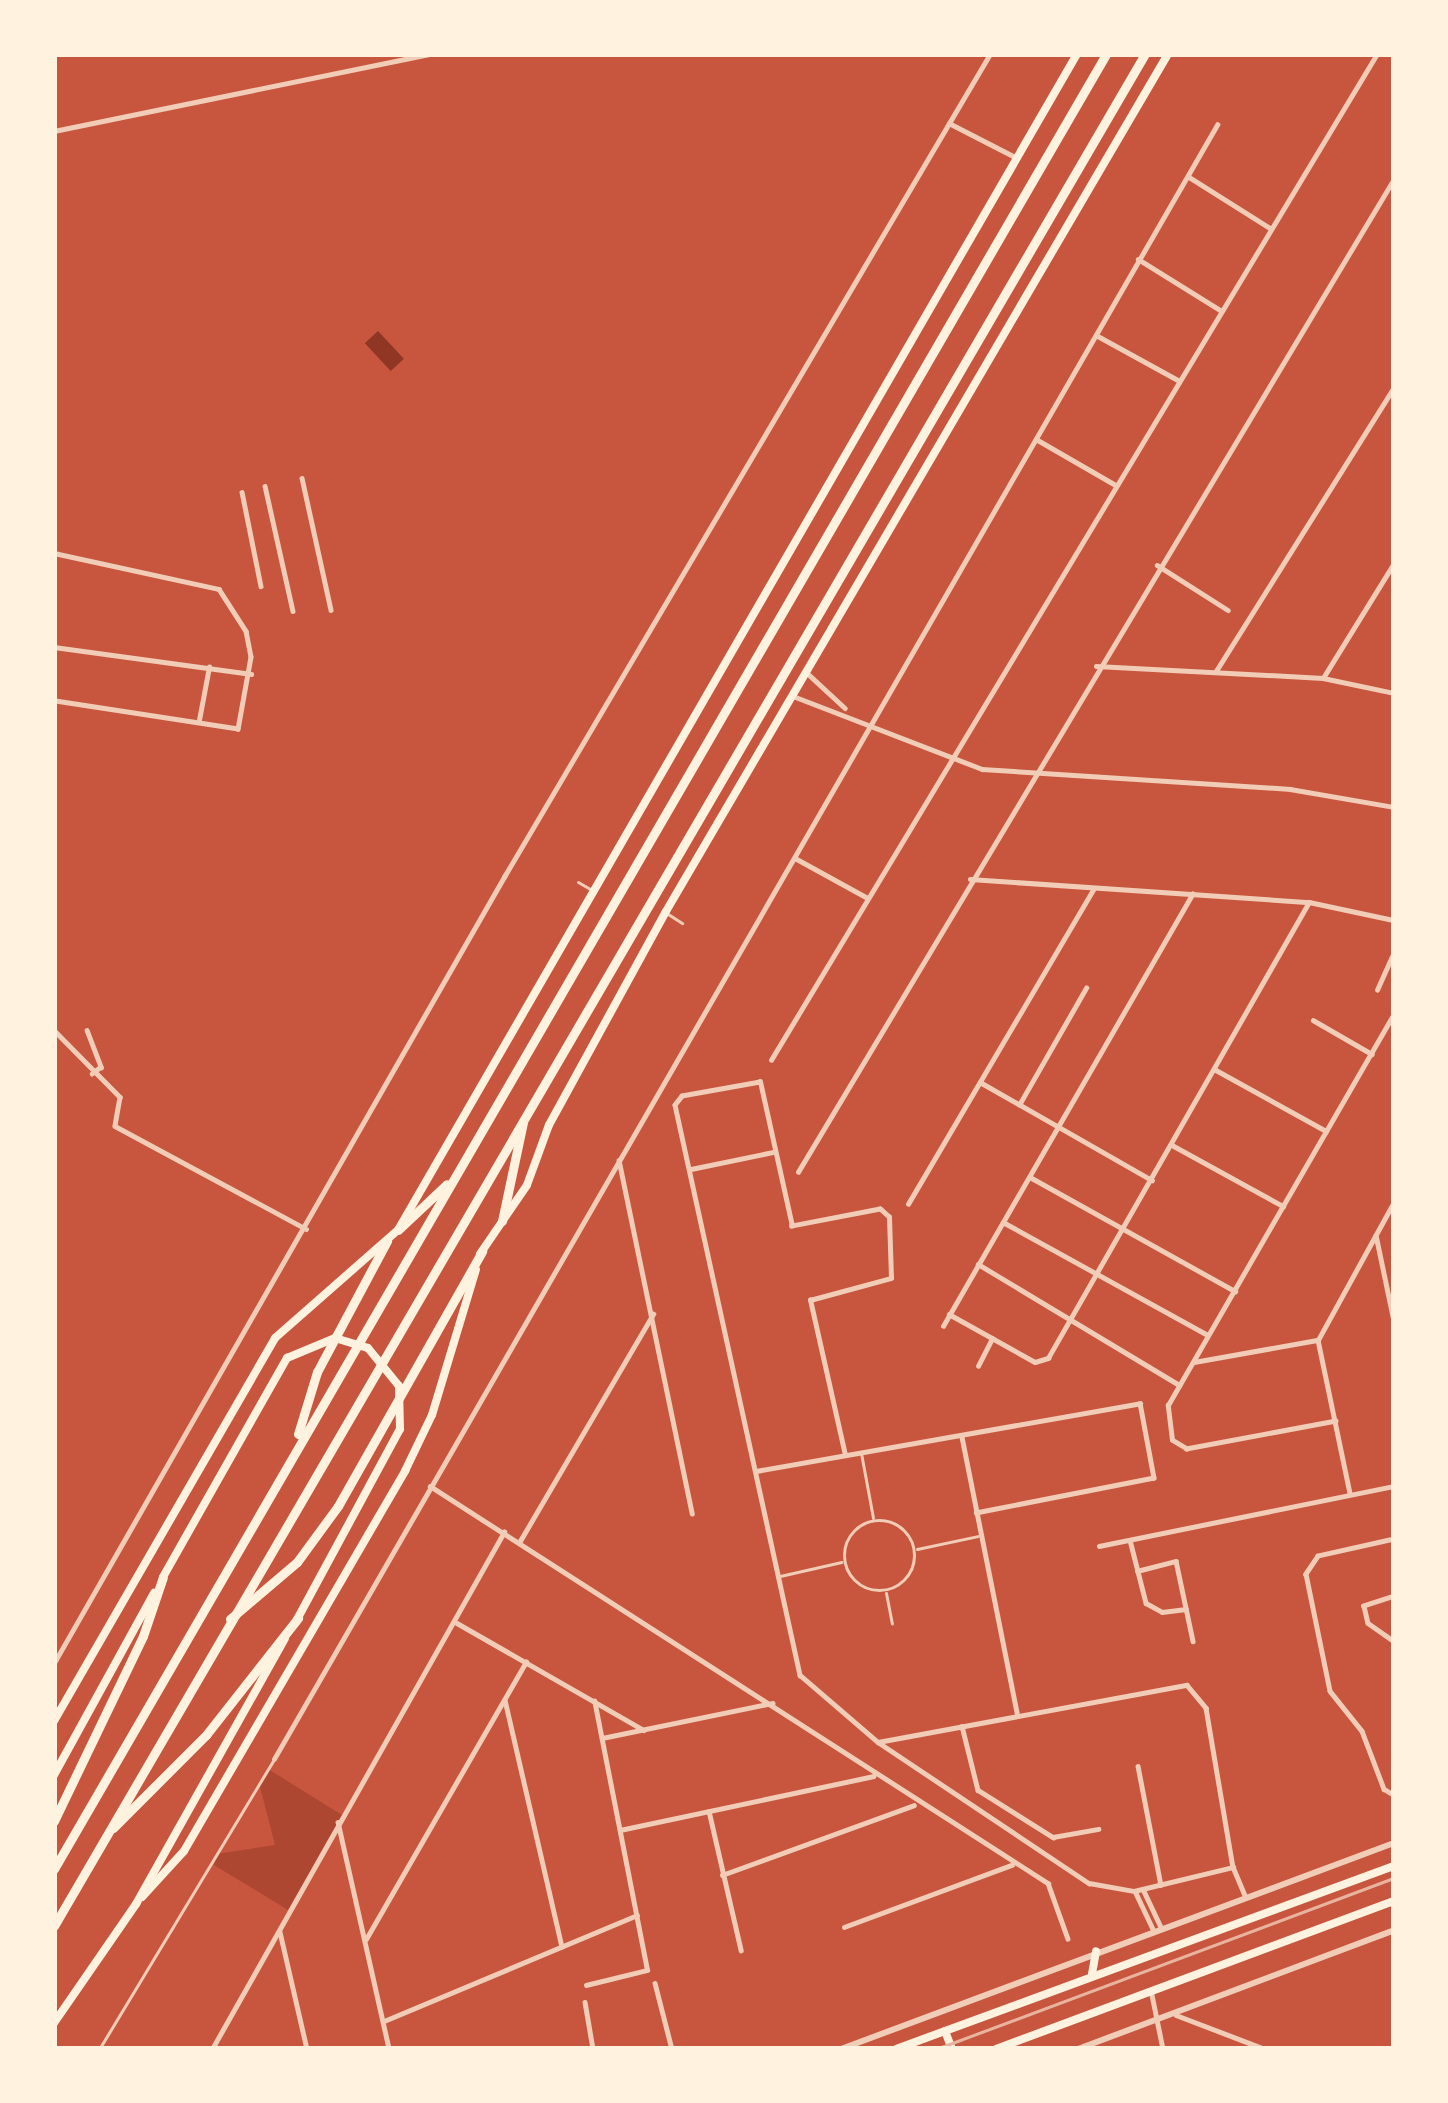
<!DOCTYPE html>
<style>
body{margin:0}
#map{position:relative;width:1448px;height:2103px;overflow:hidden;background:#c8553d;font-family:"IBM Plex Sans",sans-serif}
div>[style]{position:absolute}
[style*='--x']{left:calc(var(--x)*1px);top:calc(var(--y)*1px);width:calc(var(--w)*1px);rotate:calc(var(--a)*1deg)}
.green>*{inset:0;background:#ae4732}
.water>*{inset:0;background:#8f3625;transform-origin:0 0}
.service>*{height:3px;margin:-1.5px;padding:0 1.5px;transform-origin:1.5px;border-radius:1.5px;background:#f1ccb7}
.pedestrian>*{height:3px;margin:-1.5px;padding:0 1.5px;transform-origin:1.5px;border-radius:1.5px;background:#f1ccb7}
.pedestrian>.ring{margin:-1.5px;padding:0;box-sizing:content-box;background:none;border:3px solid #f1ccb7;border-radius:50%}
.minor>*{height:4.5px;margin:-2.25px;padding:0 2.25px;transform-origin:2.25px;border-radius:2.25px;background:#f1ccb7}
.tertiary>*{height:6px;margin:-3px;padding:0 3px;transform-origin:3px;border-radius:3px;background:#f1ccb7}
.secondary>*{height:8px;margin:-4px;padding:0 4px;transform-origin:4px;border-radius:4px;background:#fff3e0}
.primary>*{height:8px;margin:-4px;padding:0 4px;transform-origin:4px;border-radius:4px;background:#fff3e0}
.trunk>*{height:8px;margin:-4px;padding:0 4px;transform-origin:4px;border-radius:4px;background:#fff3e0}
.motorway>*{height:9px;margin:-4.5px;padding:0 4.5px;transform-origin:4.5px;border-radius:4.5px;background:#fff3e0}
.rail>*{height:3px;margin:-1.5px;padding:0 1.5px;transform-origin:1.5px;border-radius:1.5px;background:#e9b49f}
span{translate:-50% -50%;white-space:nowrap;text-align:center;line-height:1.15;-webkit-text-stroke:12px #fff3e0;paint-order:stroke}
.frame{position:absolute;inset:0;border:57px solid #fff3e0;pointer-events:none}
</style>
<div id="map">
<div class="green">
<i style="clip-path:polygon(268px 1769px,342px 1815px,288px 1910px,214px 1865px,216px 1854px,275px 1845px,259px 1783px)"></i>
</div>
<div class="water">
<i style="left:378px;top:331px;width:38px;height:18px;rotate:47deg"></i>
</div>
<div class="service">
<i style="--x:101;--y:2046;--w:333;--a:-58.9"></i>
</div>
<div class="pedestrian">
<i style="--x:578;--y:882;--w:16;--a:30"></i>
<i style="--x:668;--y:914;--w:17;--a:33"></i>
<i style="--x:861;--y:1453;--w:66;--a:79.5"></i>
<i class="ring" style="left:844px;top:1520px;width:67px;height:67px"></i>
<i style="--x:917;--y:1549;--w:62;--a:-12"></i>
<i style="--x:780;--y:1576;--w:63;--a:-12.9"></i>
<i style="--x:886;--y:1593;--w:31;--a:79"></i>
</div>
<div class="minor">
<i style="--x:949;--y:123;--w:76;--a:27.2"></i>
<i style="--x:54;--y:131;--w:384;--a:-11.6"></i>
<i style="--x:1189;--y:177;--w:96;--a:32.2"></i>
<i style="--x:1138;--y:259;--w:97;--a:31.9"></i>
<i style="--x:1096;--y:335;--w:94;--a:28.8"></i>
<i style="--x:1036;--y:439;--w:90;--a:30"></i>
<i style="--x:302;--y:478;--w:135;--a:77.6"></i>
<i style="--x:265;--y:486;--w:128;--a:77.4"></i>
<i style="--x:242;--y:492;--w:96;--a:78.6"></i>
<i style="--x:54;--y:553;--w:169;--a:12.3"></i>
<i style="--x:219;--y:589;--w:50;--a:57.3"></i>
<i style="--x:246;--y:631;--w:26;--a:79"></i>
<i style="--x:251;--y:657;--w:73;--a:100.2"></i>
<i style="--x:238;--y:729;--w:186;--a:-171.3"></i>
<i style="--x:1157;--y:565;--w:84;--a:32.4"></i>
<i style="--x:54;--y:647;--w:199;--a:7.8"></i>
<i style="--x:1096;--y:666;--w:227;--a:3"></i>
<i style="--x:1323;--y:678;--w:73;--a:11.9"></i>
<i style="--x:1216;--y:671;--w:335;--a:-57.9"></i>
<i style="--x:806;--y:672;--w:53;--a:42.7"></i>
<i style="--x:1323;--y:678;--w:135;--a:-58.3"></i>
<i style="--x:793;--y:696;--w:203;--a:21.1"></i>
<i style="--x:982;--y:769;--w:309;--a:3.7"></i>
<i style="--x:1290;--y:789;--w:106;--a:9.8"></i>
<i style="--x:199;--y:720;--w:54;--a:-79.3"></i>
<i style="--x:795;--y:858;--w:81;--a:28.8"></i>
<i style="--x:970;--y:879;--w:340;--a:3.9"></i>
<i style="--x:1309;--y:902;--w:87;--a:12"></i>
<i style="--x:1377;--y:990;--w:42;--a:-65.9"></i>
<i style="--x:1313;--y:1020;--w:68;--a:30"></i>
<i style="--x:54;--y:1030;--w:94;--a:45.4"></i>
<i style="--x:120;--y:1097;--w:29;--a:100"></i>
<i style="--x:115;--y:1126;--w:217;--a:28.3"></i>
<i style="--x:87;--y:1030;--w:40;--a:69"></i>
<i style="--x:101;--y:1067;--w:11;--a:142"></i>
<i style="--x:771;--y:1060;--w:1174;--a:-58.94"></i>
<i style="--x:1216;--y:1070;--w:126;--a:29"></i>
<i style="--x:980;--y:1082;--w:198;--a:29.7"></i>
<i style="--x:1019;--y:1105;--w:135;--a:-60.2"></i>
<i style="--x:1172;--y:1145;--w:127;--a:28.8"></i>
<i style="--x:619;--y:1160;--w:361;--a:78.3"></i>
<i style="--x:691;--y:1169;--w:84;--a:-11.7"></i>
<i style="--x:798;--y:1172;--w:1158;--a:-59.03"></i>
<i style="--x:1030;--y:1177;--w:235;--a:29.1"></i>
<i style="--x:908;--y:1204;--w:364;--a:-59.5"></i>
<i style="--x:1003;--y:1222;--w:234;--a:28.9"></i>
<i style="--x:1376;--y:1235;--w:88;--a:78.2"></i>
<i style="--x:978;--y:1264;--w:235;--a:31"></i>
<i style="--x:949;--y:1314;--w:98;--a:29.2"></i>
<i style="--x:1035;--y:1362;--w:14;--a:-17"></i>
<i style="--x:1048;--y:1358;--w:525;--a:-60.21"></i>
<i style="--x:943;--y:1326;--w:499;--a:-60"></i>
<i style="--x:1318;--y:1340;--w:158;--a:-61.2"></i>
<i style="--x:1318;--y:1340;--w:156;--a:78.2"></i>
<i style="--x:1194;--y:1362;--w:126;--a:-10.1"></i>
<i style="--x:978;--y:1366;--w:31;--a:-63"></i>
<i style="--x:1336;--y:1421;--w:152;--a:169.4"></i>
<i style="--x:1187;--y:1449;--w:17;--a:-149"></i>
<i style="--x:1172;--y:1440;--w:35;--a:-97"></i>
<i style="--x:1168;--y:1405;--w:452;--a:-60"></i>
<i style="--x:962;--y:1437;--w:281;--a:78.7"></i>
<i style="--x:845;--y:1455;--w:159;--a:-102.7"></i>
<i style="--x:810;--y:1300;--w:84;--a:-15.2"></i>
<i style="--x:891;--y:1278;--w:61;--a:-91.9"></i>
<i style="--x:889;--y:1217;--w:12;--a:-138"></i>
<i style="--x:880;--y:1209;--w:90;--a:169.1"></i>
<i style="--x:792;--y:1226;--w:148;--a:-102.5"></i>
<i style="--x:760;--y:1082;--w:79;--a:169.8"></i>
<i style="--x:682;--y:1096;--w:11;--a:128"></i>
<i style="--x:675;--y:1105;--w:584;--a:77.63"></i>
<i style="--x:800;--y:1675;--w:103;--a:40.7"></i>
<i style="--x:878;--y:1742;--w:254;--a:33.8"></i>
<i style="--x:1089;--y:1883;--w:46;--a:10.1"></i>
<i style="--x:1134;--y:1891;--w:102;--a:-13.6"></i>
<i style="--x:756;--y:1471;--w:390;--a:-10"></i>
<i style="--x:1140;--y:1403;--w:76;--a:79.4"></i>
<i style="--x:1154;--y:1478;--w:181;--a:168.9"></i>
<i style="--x:430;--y:1486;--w:735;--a:32.72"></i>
<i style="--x:1048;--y:1883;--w:59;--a:70.3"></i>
<i style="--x:1394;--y:1539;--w:78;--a:167.4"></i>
<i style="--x:1318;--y:1556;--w:22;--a:124"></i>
<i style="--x:1306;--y:1574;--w:119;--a:78.4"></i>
<i style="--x:1330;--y:1691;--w:51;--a:51.3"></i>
<i style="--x:1362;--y:1731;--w:62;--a:69.2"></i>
<i style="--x:1384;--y:1789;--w:12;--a:31"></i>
<i style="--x:1130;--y:1540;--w:65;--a:75.7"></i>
<i style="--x:1146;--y:1603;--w:18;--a:29"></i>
<i style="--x:1162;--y:1612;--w:24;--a:-7"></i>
<i style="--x:520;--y:1541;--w:263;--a:-59.6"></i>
<i style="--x:1099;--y:1546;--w:301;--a:-11.5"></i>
<i style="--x:1137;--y:1571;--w:40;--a:-14.4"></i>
<i style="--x:1176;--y:1561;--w:82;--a:78"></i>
<i style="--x:1394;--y:1596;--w:32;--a:162"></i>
<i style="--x:1364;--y:1606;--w:17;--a:77"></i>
<i style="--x:1368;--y:1623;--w:32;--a:35"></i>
<i style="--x:457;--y:1623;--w:215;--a:29.8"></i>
<i style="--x:54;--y:1663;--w:906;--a:-60.21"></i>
<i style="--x:504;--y:877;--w:956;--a:-59.44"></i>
<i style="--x:505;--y:1700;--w:253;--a:77"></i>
<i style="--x:962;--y:1726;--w:66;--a:76"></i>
<i style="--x:978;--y:1790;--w:89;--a:32.1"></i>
<i style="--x:1053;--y:1837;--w:46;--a:-10.1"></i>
<i style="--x:602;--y:1738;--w:174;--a:-11.6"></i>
<i style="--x:878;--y:1742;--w:314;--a:-10.5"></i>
<i style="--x:1187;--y:1685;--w:30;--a:50"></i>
<i style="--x:1206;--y:1708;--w:161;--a:80.4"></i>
<i style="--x:1233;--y:1867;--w:33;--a:67"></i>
<i style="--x:274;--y:1759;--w:1887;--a:-60.01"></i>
<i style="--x:1138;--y:1766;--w:121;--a:79.1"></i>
<i style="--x:709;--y:1811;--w:143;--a:77"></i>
<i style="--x:338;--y:1822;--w:233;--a:77.3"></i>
<i style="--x:620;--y:1830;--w:259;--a:-12"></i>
<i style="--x:722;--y:1875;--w:204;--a:-20"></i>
<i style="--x:1143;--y:1889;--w:42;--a:64.7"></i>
<i style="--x:1135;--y:1891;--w:42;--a:64.7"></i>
<i style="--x:844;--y:1927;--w:179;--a:-20.3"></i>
<i style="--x:280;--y:1932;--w:120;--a:77"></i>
<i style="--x:366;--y:1939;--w:320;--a:-60"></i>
<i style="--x:655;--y:1983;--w:68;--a:75.6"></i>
<i style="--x:586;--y:1985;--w:63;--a:-13.8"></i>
<i style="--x:647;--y:1970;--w:274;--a:-101.1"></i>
<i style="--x:1151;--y:1990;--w:60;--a:78.5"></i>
<i style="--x:585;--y:2002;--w:48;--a:80.3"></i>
<i style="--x:1176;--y:2015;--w:95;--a:20.9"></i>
<i style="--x:384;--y:2021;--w:274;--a:-22.7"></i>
<i style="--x:212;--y:2049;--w:594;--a:-60.54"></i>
</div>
<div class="tertiary">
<i style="--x:841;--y:2049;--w:590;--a:-20.43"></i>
<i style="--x:1078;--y:2049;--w:338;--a:-20.6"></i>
</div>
<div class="secondary">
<i style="--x:480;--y:1254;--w:83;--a:-55.7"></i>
<i style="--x:527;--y:1185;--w:64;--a:-69.9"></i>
<i style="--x:549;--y:1125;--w:242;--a:-61.3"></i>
<i style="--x:665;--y:913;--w:995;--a:-59.65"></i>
<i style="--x:54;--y:1721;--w:442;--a:-60"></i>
<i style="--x:275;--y:1338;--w:164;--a:-41.3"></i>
<i style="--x:398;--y:1230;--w:1358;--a:-60"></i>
<i style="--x:54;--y:1775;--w:208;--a:-61.2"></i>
<i style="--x:142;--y:1897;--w:62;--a:-47.6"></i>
<i style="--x:184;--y:1851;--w:440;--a:-59.8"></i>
<i style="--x:405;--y:1471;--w:62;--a:-64.3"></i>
<i style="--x:432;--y:1415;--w:152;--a:-73.2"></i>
</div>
<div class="primary">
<i style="--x:163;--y:1577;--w:252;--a:-60.5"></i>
<i style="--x:287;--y:1358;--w:52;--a:-22.6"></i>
<i style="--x:335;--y:1338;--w:34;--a:17"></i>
<i style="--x:368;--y:1348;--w:49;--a:50.8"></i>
<i style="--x:399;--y:1386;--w:43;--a:88.7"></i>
<i style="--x:400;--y:1429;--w:218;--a:118.4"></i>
<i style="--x:54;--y:2023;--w:145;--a:-55.4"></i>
<i style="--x:136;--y:1904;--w:304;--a:-60.7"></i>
</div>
<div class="trunk">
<i style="--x:1092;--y:1974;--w:23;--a:-80"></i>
<i style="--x:945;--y:2031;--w:19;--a:69"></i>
<i style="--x:896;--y:2049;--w:531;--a:-20.18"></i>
<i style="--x:996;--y:2049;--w:425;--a:-20.4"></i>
</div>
<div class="motorway">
<i style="--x:502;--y:1221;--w:101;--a:-78"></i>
<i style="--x:398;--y:1230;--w:67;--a:-43.2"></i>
<i style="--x:298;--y:1434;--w:65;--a:-73"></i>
<i style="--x:317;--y:1372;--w:149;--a:-61.9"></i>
<i style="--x:230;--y:1619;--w:88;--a:-40.4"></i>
<i style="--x:297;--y:1562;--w:69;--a:-53.8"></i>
<i style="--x:338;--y:1506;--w:293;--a:-60.5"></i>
<i style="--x:54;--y:1821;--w:205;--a:-64.3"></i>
<i style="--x:143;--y:1636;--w:62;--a:-71.3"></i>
<i style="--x:113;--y:1828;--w:132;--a:-45"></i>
<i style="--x:206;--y:1735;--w:149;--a:-51.8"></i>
<i style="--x:54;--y:1869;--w:2098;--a:-59.9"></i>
<i style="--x:54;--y:1926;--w:2167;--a:-59.77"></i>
</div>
<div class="rail">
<i style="--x:936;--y:2049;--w:489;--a:-20.5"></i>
</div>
<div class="frame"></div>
</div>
